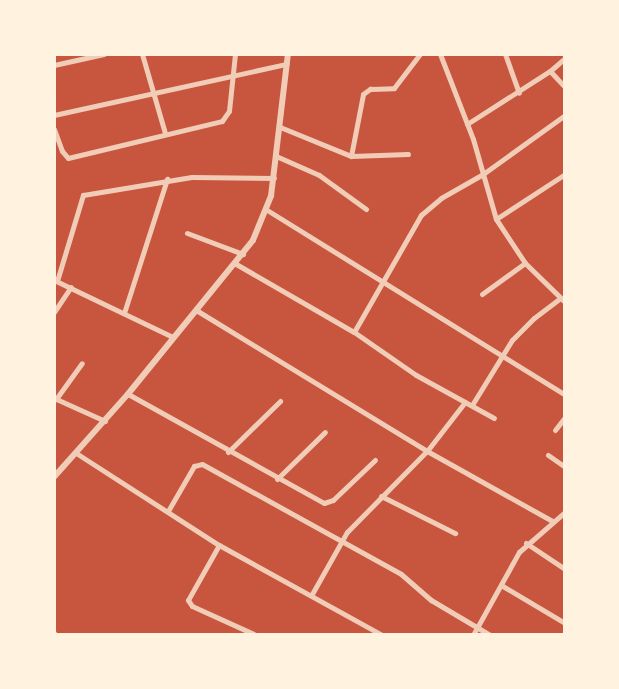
<!DOCTYPE html>
<style>
body{margin:0}
#map{position:relative;width:619px;height:689px;overflow:hidden;background:#c8553d;font-family:Helvetica,sans-serif}
div>[style]{position:absolute}
[style*='--x']{left:calc(var(--x)*1px);top:calc(var(--y)*1px);width:calc(var(--w)*1px);rotate:calc(var(--a)*1deg)}
.minor>*{height:5px;margin:-2.5px;padding:0 2.5px;transform-origin:2.5px;border-radius:2.5px;background:#f1ccb7}
.tertiary>*{height:6px;margin:-3px;padding:0 3px;transform-origin:3px;border-radius:3px;background:#f1ccb7}
span{translate:-50% -50%;white-space:nowrap;text-align:center;line-height:1.15;-webkit-text-stroke:7px #fff3e0;paint-order:stroke}
.frame{position:absolute;inset:0;border:56px solid #fff3e0;pointer-events:none}
</style>
<div id="map">
<div class="minor">
<i style="--x:142;--y:54;--w:82;--a:73.8"></i>
<i style="--x:440;--y:54;--w:91;--a:68.8"></i>
<i style="--x:473;--y:139;--w:83;--a:74"></i>
<i style="--x:496;--y:219;--w:53;--a:56.6"></i>
<i style="--x:525;--y:263;--w:56;--a:44.3"></i>
<i style="--x:505;--y:54;--w:41;--a:70.3"></i>
<i style="--x:54;--y:65;--w:51;--a:-12.4"></i>
<i style="--x:550;--y:71;--w:22;--a:47"></i>
<i style="--x:54;--y:115;--w:238;--a:-12.4"></i>
<i style="--x:467;--y:124;--w:98;--a:-32.6"></i>
<i style="--x:550;--y:71;--w:20;--a:-41"></i>
<i style="--x:280;--y:127;--w:77;--a:22.2"></i>
<i style="--x:351;--y:156;--w:57;--a:-2"></i>
<i style="--x:54;--y:129;--w:23;--a:70"></i>
<i style="--x:62;--y:151;--w:9;--a:49"></i>
<i style="--x:68;--y:158;--w:158;--a:-13.5"></i>
<i style="--x:222;--y:121;--w:12;--a:-55"></i>
<i style="--x:229;--y:111;--w:57;--a:-84"></i>
<i style="--x:276;--y:156;--w:47;--a:23.8"></i>
<i style="--x:319;--y:175;--w:58;--a:35.9"></i>
<i style="--x:351;--y:156;--w:63;--a:-79"></i>
<i style="--x:363;--y:94;--w:9;--a:-36"></i>
<i style="--x:370;--y:89;--w:24;--a:-2"></i>
<i style="--x:394;--y:88;--w:43;--a:-52.6"></i>
<i style="--x:267;--y:210;--w:351;--a:31.8"></i>
<i style="--x:496;--y:219;--w:82;--a:-33.1"></i>
<i style="--x:187;--y:233;--w:60;--a:20.6"></i>
<i style="--x:236;--y:264;--w:136;--a:30"></i>
<i style="--x:354;--y:332;--w:75;--a:34.7"></i>
<i style="--x:416;--y:375;--w:89;--a:28.9"></i>
<i style="--x:56;--y:281;--w:130;--a:25.6"></i>
<i style="--x:57;--y:281;--w:90;--a:-73.2"></i>
<i style="--x:83;--y:195;--w:110;--a:-9.4"></i>
<i style="--x:192;--y:177;--w:82;--a:0.7"></i>
<i style="--x:482;--y:294;--w:53;--a:-35.8"></i>
<i style="--x:196;--y:310;--w:271;--a:31.4"></i>
<i style="--x:427;--y:451;--w:143;--a:29.2"></i>
<i style="--x:54;--y:312;--w:30;--a:-56"></i>
<i style="--x:124;--y:313;--w:141;--a:-72.2"></i>
<i style="--x:354;--y:332;--w:135;--a:-60.2"></i>
<i style="--x:421;--y:215;--w:26;--a:-40"></i>
<i style="--x:441;--y:198;--w:48;--a:-29.7"></i>
<i style="--x:483;--y:174;--w:101;--a:-35.7"></i>
<i style="--x:128;--y:394;--w:224;--a:29.1"></i>
<i style="--x:324;--y:503;--w:9;--a:-18"></i>
<i style="--x:333;--y:500;--w:58;--a:-43.6"></i>
<i style="--x:54;--y:398;--w:56;--a:24.3"></i>
<i style="--x:56;--y:399;--w:44;--a:-54.2"></i>
<i style="--x:472;--y:405;--w:76;--a:-58.4"></i>
<i style="--x:512;--y:340;--w:31;--a:-45"></i>
<i style="--x:534;--y:318;--w:31;--a:-37"></i>
<i style="--x:555;--y:430;--w:16;--a:-52"></i>
<i style="--x:228;--y:452;--w:73;--a:-44.4"></i>
<i style="--x:76;--y:453;--w:170;--a:32.8"></i>
<i style="--x:219;--y:545;--w:186;--a:28.9"></i>
<i style="--x:548;--y:455;--w:21;--a:35"></i>
<i style="--x:277;--y:479;--w:67;--a:-44.4"></i>
<i style="--x:381;--y:496;--w:83;--a:26.6"></i>
<i style="--x:168;--y:511;--w:52;--a:-60"></i>
<i style="--x:194;--y:466;--w:8;--a:-14"></i>
<i style="--x:202;--y:464;--w:227;--a:28.9"></i>
<i style="--x:401;--y:574;--w:40;--a:41"></i>
<i style="--x:431;--y:600;--w:69;--a:30.7"></i>
<i style="--x:526;--y:543;--w:47;--a:33.7"></i>
<i style="--x:219;--y:545;--w:63;--a:119.4"></i>
<i style="--x:188;--y:600;--w:7;--a:56"></i>
<i style="--x:192;--y:606;--w:70;--a:24.4"></i>
<i style="--x:501;--y:585;--w:74;--a:30.7"></i>
<i style="--x:312;--y:594;--w:71;--a:-60.6"></i>
<i style="--x:347;--y:532;--w:114;--a:-45.4"></i>
<i style="--x:427;--y:451;--w:62;--a:-52.2"></i>
<i style="--x:54;--y:633;--w:2;--a:63"></i>
<i style="--x:473;--y:635;--w:95;--a:-61"></i>
<i style="--x:519;--y:552;--w:61;--a:-41"></i>
</div>
<div class="tertiary">
<i style="--x:54;--y:477;--w:111;--a:-48.3"></i>
<i style="--x:128;--y:394;--w:198;--a:-50.9"></i>
<i style="--x:253;--y:240;--w:48;--a:-67.8"></i>
<i style="--x:271;--y:196;--w:143;--a:-83.2"></i>
</div>
<div class="frame"></div>
</div>
